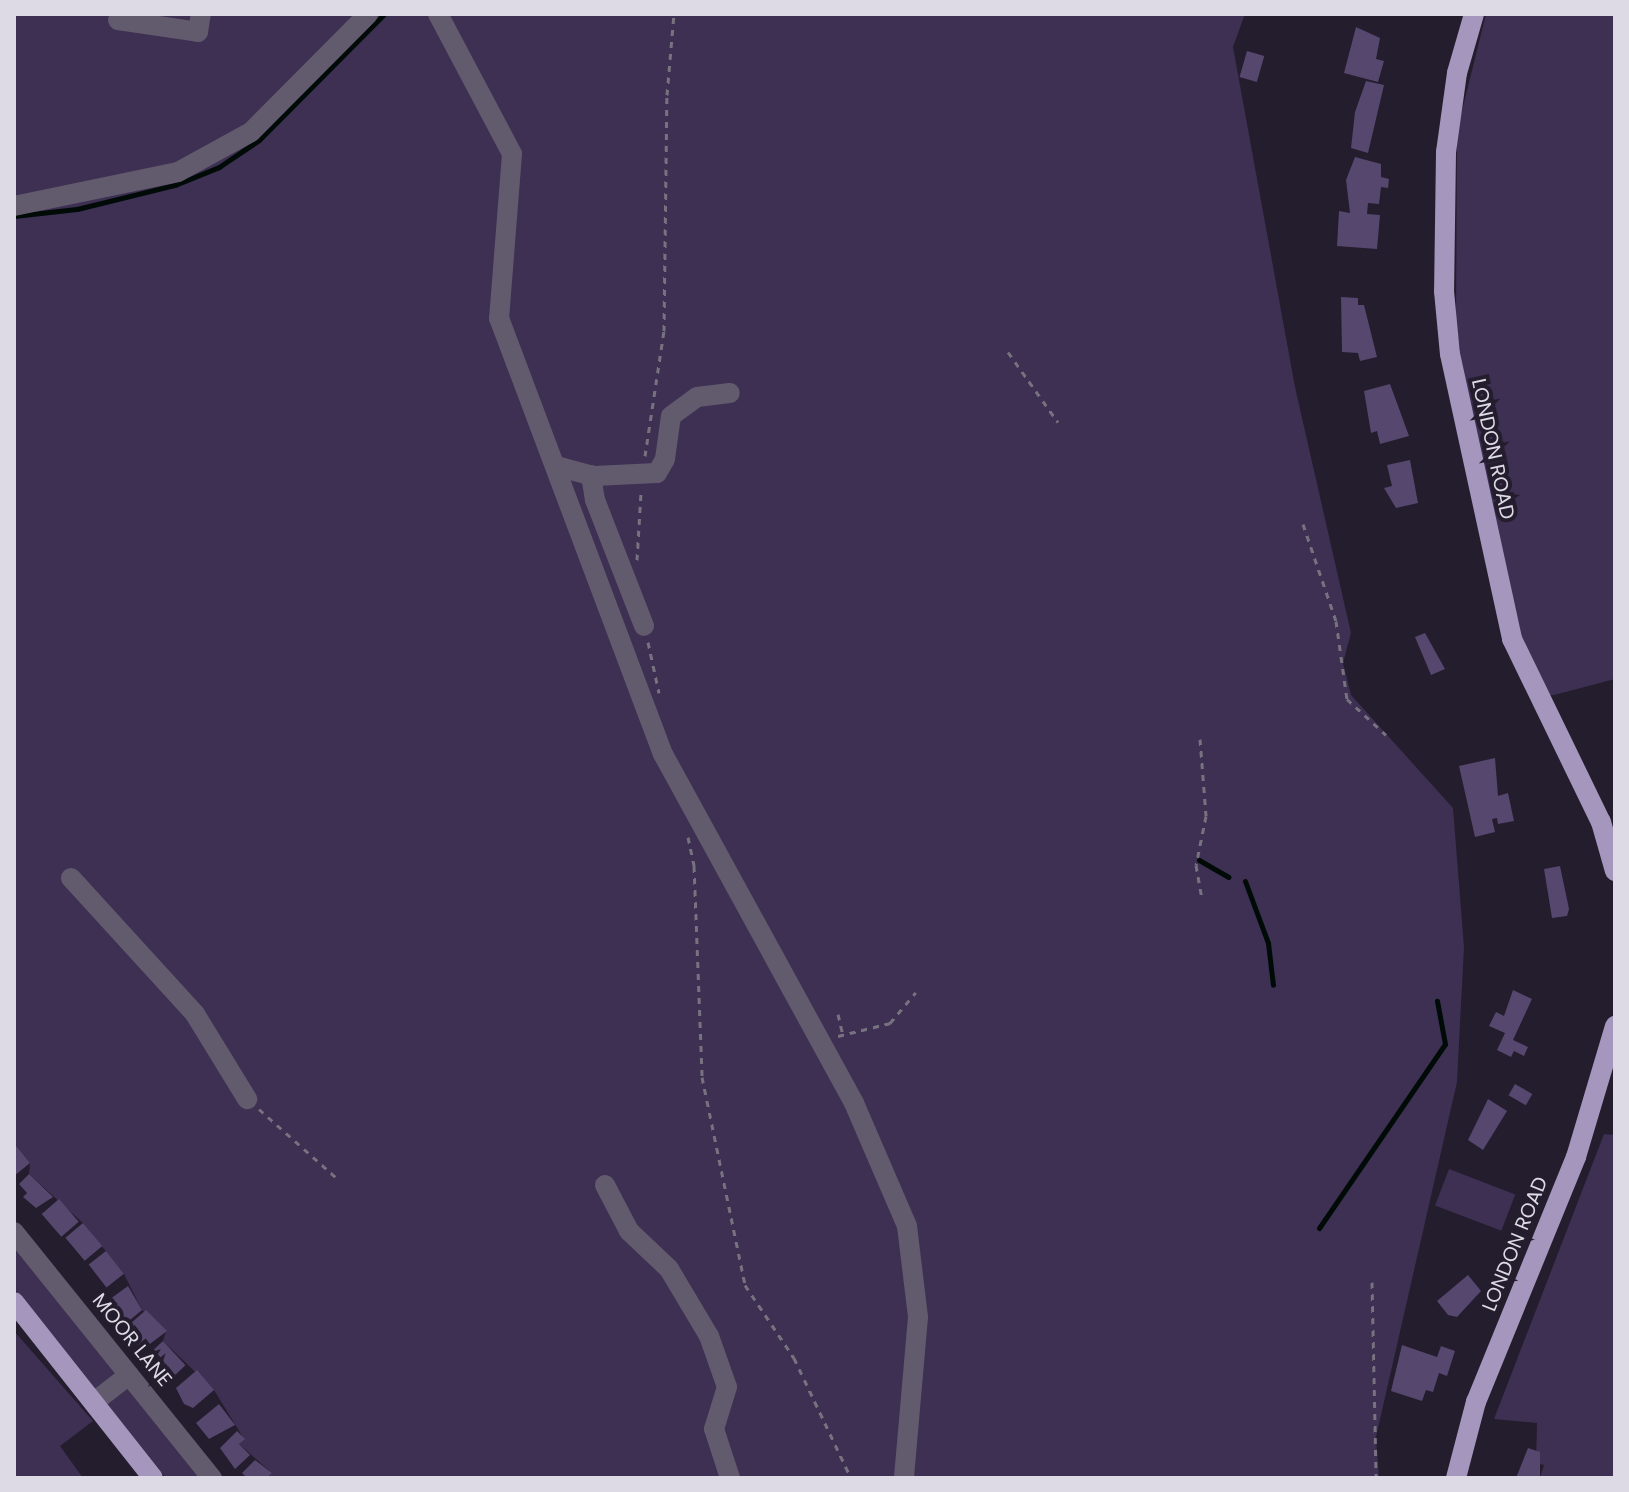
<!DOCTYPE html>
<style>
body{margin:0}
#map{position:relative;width:1629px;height:1492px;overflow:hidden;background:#231d2d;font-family:Poppins,sans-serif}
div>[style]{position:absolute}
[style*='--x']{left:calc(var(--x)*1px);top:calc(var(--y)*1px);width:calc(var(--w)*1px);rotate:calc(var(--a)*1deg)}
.green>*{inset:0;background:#3d3052;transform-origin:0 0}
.stream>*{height:5px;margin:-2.5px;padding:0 2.5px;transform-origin:2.5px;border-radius:2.5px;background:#000b08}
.building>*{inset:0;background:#56476f;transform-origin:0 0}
.path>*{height:3px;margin-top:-1.5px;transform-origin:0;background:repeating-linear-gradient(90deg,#777280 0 6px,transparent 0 12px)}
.minor>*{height:20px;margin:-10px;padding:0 10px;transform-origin:10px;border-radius:10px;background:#625b6e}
.major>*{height:20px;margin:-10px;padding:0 10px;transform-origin:10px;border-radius:10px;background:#a496bd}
span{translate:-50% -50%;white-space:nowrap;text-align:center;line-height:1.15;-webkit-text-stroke:8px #231d2d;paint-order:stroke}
.street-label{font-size:20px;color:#dddae5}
.frame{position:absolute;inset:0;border:16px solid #dddae5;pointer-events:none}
</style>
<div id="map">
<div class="green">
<i style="clip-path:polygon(14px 14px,1245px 14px,1233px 47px,1295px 387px,1351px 633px,1343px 663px,1351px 695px,1453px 808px,1464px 947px,1457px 1082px,1376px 1437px,1379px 1478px,268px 1477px,272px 1473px,239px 1444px,244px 1439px,214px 1390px,163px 1341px,166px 1331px,142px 1310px,124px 1274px,84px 1224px,29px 1174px,30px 1163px,15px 1144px)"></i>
<i style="clip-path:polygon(1486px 14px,1615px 14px,1615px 679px,1554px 695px,1547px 695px,1524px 646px,1511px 594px,1465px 392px,1456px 321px,1457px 131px)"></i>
<i style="clip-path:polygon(1604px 1134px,1615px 1135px,1615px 1478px,1540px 1478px,1544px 1465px,1536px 1463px,1537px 1423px,1494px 1419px)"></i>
<i style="left:1449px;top:1169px;width:71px;height:39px;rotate:21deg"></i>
<i style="clip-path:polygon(14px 1238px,208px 1478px,166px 1478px,14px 1288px)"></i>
<i style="clip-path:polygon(14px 1331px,93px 1421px,60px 1446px,83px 1478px,14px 1478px)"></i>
</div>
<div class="stream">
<i style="--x:14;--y:216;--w:63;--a:-6.3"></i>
<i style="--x:77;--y:209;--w:101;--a:-13.8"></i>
<i style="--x:175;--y:185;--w:48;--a:-22.2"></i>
<i style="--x:219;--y:167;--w:48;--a:-34"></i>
<i style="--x:259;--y:140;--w:177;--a:-45.2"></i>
<i style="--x:1199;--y:860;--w:34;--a:30"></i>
<i style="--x:1245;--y:881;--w:66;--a:69.6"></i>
<i style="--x:1268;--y:943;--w:42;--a:83.2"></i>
<i style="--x:1319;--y:1228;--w:223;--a:-55.6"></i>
<i style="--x:1445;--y:1044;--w:44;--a:-100.5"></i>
</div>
<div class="building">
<i style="clip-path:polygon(1356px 27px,1380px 38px,1376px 59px,1384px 61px,1378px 82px,1344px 73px)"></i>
<i style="left:1247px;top:51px;width:18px;height:27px;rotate:16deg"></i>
<i style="clip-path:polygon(1366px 81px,1384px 85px,1368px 153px,1351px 148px,1355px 112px)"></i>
<i style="clip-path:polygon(1355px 157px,1381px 164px,1381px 177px,1389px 179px,1388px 188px,1381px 187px,1379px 204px,1368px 203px,1367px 214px,1380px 215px,1377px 249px,1337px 246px,1339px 211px,1350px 213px,1346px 180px)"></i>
<i style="clip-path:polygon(1341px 297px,1358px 298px,1358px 305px,1364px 305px,1377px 357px,1360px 361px,1358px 353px,1342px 352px)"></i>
<i style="clip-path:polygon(1390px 384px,1409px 436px,1380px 444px,1377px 431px,1371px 433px,1364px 391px)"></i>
<i style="clip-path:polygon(1410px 460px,1418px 503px,1396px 508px,1384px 488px,1392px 486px,1387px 465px)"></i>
<i style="clip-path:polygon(1425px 633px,1445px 669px,1431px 675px,1415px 637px)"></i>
<i style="clip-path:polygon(1495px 758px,1498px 796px,1508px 793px,1514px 821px,1498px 824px,1497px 818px,1492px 819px,1495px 832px,1475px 837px,1459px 766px)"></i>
<i style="clip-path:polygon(1560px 866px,1569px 909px,1567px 916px,1552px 918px,1544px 869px)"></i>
<i style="clip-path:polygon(1513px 990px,1532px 999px,1513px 1040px,1528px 1047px,1524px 1056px,1514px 1051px,1511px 1057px,1497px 1050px,1505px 1033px,1489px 1026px,1496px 1012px,1504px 1016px)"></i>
<i style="left:1515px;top:1084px;width:20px;height:13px;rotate:30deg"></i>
<i style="clip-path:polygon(1488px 1099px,1507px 1111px,1483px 1150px,1468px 1140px)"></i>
<i style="clip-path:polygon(14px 1143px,30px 1163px,14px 1176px)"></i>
<i style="clip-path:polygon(29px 1174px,53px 1197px,36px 1208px,23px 1197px,27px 1193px,19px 1184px)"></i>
<i style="left:59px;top:1199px;width:30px;height:23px;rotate:49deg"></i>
<i style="left:83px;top:1223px;width:30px;height:23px;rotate:50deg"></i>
<i style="left:106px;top:1251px;width:29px;height:22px;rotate:52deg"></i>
<i style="clip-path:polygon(1468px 1275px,1481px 1291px,1457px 1317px,1448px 1315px,1437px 1301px)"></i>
<i style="clip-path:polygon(128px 1286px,142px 1310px,124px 1325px,106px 1302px)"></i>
<i style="clip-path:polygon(146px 1310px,167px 1331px,142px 1350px,123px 1330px)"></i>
<i style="left:163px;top:1341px;width:33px;height:18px;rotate:47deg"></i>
<i style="clip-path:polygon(1402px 1345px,1437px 1357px,1441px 1346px,1455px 1351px,1447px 1376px,1439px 1373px,1433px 1392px,1426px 1390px,1422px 1401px,1391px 1391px)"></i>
<i style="clip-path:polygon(197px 1370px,214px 1390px,193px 1408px,184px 1404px,176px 1388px)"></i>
<i style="clip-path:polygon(219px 1404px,235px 1425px,209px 1439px,196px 1423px)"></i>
<i style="clip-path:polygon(237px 1431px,245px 1439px,239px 1444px,250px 1455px,235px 1469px,220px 1448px)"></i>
<i style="clip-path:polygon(1528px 1448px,1540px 1452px,1540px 1478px,1516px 1478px)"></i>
<i style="clip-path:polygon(255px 1460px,272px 1473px,267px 1478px,247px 1478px,242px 1473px)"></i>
</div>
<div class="path">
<i style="--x:1008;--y:352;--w:86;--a:54.5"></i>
<i style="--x:645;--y:456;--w:126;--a:-81.4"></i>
<i style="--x:664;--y:331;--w:236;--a:-89.3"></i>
<i style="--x:667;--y:95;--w:81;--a:-85.1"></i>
<i style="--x:1303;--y:524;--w:102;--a:71.2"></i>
<i style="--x:1336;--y:621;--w:79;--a:82"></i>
<i style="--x:1347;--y:699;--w:53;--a:42.7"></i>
<i style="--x:637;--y:560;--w:68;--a:-86.6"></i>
<i style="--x:648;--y:642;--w:52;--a:77.8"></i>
<i style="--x:1200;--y:739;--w:77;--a:85.5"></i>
<i style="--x:1206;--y:816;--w:50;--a:101.5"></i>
<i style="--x:1196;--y:865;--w:35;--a:80"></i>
<i style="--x:688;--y:837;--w:30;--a:78"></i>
<i style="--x:694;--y:866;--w:211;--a:87.8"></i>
<i style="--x:702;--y:1077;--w:212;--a:78.3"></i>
<i style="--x:745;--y:1285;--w:88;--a:56.1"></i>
<i style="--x:794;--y:1358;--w:133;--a:64.6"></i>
<i style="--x:838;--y:1014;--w:22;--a:77"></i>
<i style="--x:838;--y:1036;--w:54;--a:-14"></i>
<i style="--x:890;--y:1023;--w:40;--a:-50"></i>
<i style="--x:259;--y:1109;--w:107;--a:41.6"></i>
<i style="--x:1372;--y:1282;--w:196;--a:88.8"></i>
</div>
<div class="minor">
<i style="--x:438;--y:14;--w:158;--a:62.1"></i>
<i style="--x:512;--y:154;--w:165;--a:94.5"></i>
<i style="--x:499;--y:318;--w:466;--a:69.4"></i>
<i style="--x:663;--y:754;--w:398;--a:61.3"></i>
<i style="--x:854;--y:1103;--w:134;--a:66.7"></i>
<i style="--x:907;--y:1226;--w:92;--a:83.1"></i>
<i style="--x:918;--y:1317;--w:162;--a:95"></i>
<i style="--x:118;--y:20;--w:81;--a:8.5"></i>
<i style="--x:198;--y:32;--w:18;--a:-81"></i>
<i style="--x:14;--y:206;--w:167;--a:-11.7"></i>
<i style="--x:178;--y:172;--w:83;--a:-28.7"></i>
<i style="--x:251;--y:132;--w:166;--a:-45.2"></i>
<i style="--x:556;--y:466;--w:39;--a:15"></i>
<i style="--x:594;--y:476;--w:63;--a:-2.7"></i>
<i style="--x:657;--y:473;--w:16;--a:-60"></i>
<i style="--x:665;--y:459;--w:43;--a:-82.1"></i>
<i style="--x:671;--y:416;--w:32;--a:-36"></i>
<i style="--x:697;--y:397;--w:33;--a:-7"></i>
<i style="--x:591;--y:475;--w:25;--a:81"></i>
<i style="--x:595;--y:500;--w:135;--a:68.7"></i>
<i style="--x:71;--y:878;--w:184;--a:47.6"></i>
<i style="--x:195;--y:1014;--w:100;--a:58.5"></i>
<i style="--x:605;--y:1185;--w:52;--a:62.4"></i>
<i style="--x:629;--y:1231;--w:55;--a:43.5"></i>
<i style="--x:669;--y:1269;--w:78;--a:59.2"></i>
<i style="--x:709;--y:1336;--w:54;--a:70.6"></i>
<i style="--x:727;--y:1387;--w:44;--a:107.2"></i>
<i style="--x:714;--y:1429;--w:52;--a:71.9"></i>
<i style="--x:14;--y:1232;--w:316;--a:51.2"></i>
<i style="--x:94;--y:1402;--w:44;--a:-37.6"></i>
</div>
<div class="major">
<i style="--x:1474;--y:14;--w:61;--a:106.1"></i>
<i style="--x:1457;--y:73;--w:80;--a:97.9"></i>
<i style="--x:1446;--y:152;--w:139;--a:90.8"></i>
<i style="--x:1444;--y:291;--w:63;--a:84.6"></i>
<i style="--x:1450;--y:354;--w:292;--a:77.7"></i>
<i style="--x:1512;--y:639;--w:203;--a:64.1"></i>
<i style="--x:1601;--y:822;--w:51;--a:74.1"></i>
<i style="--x:14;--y:1302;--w:224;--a:51.7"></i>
<i style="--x:1456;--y:1478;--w:79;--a:-75.3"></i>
<i style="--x:1476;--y:1402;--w:265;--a:-67.8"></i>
<i style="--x:1576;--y:1157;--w:137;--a:-73.4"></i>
</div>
<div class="street-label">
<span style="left:1493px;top:449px;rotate:78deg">LONDON ROAD</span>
<span style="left:1515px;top:1244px;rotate:-68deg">LONDON ROAD</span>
<span style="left:132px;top:1340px;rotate:51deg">MOOR LANE</span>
</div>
<div class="frame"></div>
</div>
